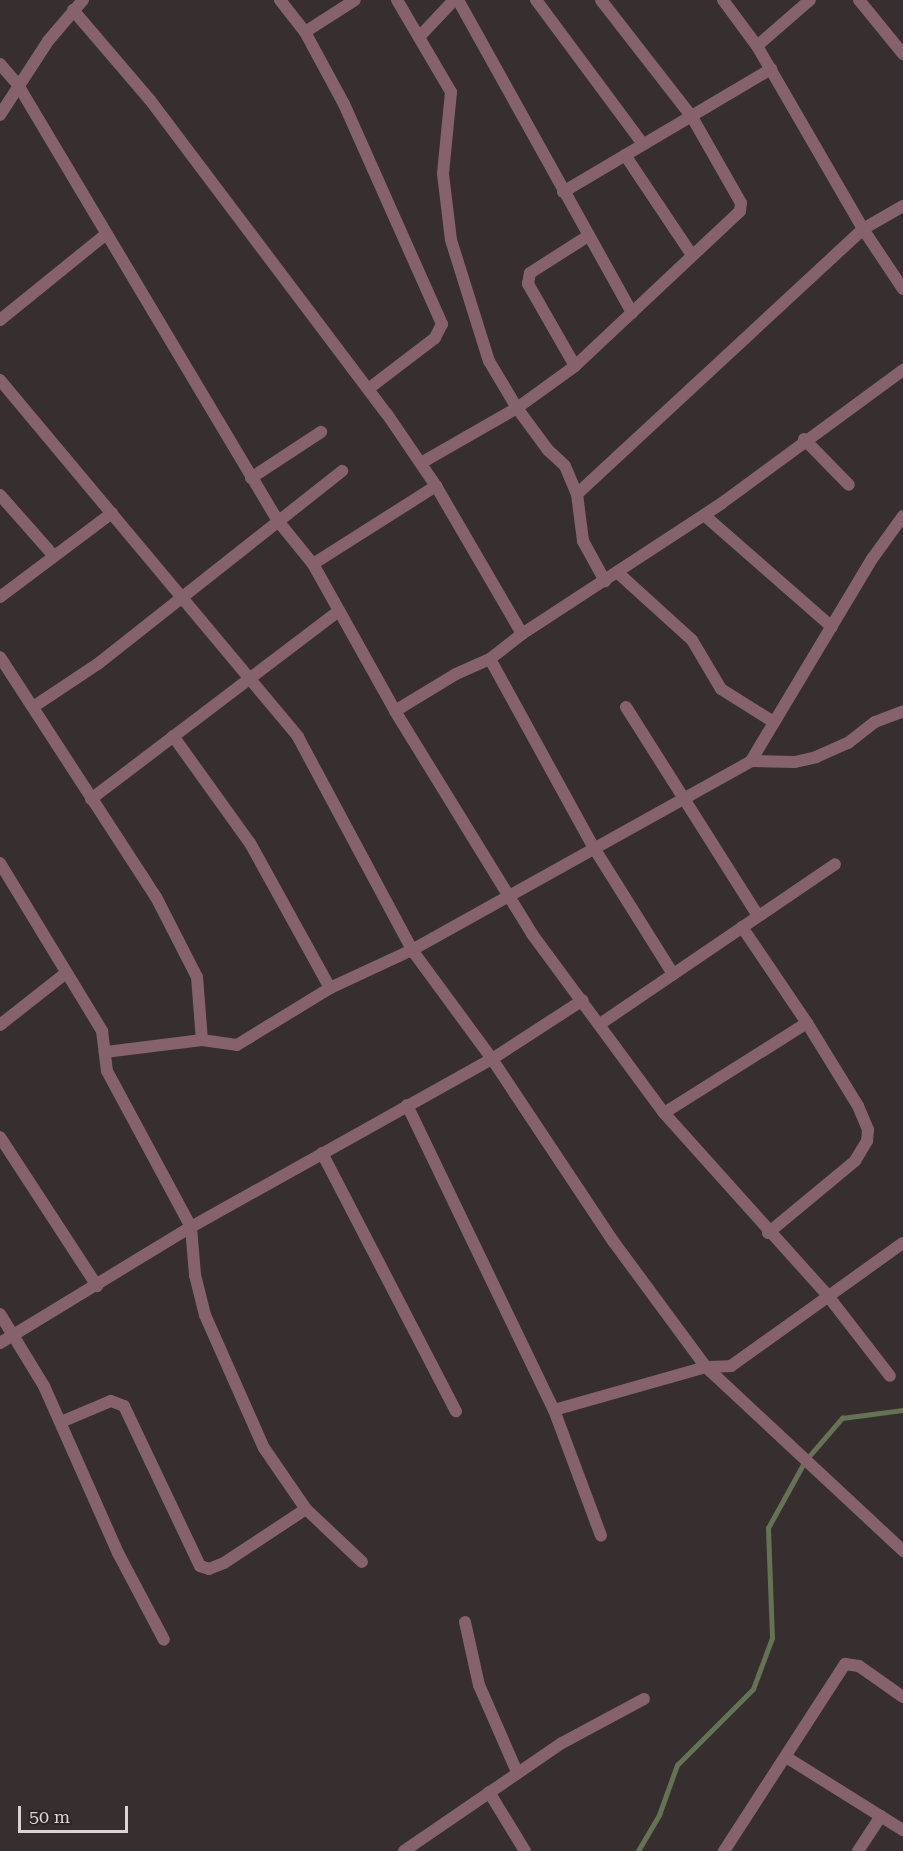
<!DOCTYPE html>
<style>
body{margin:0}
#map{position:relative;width:903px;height:1851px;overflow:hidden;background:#372e30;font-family:"Roboto Serif",serif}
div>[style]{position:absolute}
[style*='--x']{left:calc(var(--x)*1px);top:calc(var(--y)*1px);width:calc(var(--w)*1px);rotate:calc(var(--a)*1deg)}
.stream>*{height:4.5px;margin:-2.25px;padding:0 2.25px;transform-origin:2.25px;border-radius:2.25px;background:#657254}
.street>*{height:12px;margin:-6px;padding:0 6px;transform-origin:6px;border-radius:6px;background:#86636c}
span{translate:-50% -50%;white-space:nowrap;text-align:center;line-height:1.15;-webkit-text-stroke:4.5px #2d2426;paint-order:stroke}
.scale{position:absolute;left:18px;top:1806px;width:110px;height:27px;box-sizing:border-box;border:3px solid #dad4d5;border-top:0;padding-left:8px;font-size:18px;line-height:21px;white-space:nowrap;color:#dad4d5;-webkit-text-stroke:4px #2d2426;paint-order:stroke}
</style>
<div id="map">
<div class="stream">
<i style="--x:638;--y:1851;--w:42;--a:-59.7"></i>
<i style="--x:659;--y:1815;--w:53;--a:-70.2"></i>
<i style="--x:677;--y:1765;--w:107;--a:-45"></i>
<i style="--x:753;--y:1689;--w:54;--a:-69.6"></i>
<i style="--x:772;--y:1638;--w:110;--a:-92.1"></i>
<i style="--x:768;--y:1528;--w:77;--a:-61.1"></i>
<i style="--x:805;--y:1461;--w:57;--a:-49.3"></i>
<i style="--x:842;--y:1418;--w:62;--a:-7.5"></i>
</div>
<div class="street">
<i style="--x:280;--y:0;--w:41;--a:52"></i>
<i style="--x:305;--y:32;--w:82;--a:61.6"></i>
<i style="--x:344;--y:104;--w:241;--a:66"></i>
<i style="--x:442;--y:324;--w:16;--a:117"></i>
<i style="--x:435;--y:338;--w:84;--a:142.7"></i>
<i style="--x:397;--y:0;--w:107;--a:59.6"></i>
<i style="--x:451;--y:92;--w:82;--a:95.6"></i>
<i style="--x:443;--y:174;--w:66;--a:83.1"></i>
<i style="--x:451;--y:240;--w:127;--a:72.6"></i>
<i style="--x:489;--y:361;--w:55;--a:59.2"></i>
<i style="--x:517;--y:408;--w:52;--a:53.6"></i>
<i style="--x:548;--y:450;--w:23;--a:43"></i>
<i style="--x:565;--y:466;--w:30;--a:67"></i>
<i style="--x:577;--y:494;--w:47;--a:82.7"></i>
<i style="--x:583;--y:541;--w:46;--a:61.2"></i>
<i style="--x:458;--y:0;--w:358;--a:60.9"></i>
<i style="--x:536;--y:0;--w:179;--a:53.4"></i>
<i style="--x:723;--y:0;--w:57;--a:53.5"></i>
<i style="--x:757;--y:46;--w:211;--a:59.9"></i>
<i style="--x:863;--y:229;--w:72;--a:56.3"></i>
<i style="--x:859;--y:0;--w:70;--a:50.8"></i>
<i style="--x:73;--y:10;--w:118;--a:49.5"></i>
<i style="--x:150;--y:100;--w:393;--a:53"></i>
<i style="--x:387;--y:414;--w:87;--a:55.8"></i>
<i style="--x:436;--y:486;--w:171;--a:59.8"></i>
<i style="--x:305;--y:32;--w:59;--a:-32.6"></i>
<i style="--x:421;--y:35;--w:48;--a:-46.7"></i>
<i style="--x:757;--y:46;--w:70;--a:-41"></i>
<i style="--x:0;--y:64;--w:28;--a:49"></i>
<i style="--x:18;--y:85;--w:508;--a:59.19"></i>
<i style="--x:278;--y:521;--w:55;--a:50.9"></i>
<i style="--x:313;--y:564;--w:168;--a:60.8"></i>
<i style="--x:395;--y:711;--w:262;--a:58.4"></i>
<i style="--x:532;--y:934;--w:222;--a:53.6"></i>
<i style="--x:664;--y:1113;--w:246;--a:48.1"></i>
<i style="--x:828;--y:1296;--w:101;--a:52.2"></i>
<i style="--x:0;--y:115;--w:88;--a:-57"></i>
<i style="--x:48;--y:41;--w:54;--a:-49.5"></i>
<i style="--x:625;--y:155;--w:120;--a:56.2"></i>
<i style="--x:563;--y:192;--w:242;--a:-30.6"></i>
<i style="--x:0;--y:320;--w:135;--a:-39"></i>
<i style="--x:575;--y:366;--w:95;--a:-119.8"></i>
<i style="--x:528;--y:284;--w:11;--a:-80"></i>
<i style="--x:530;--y:273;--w:69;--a:-32.5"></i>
<i style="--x:0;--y:380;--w:465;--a:50.1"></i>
<i style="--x:298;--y:737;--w:242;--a:61.8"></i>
<i style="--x:412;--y:950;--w:135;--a:53.7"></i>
<i style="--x:492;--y:1059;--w:219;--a:56.4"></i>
<i style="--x:613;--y:1241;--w:157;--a:53.6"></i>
<i style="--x:706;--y:1367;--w:270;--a:43"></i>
<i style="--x:804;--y:439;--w:64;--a:45.6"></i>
<i style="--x:421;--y:463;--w:111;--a:-29.8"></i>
<i style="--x:517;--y:408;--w:72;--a:-35.9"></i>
<i style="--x:575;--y:366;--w:226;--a:-43.2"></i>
<i style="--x:740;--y:211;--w:8;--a:-83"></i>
<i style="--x:741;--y:203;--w:99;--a:-119.7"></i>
<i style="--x:692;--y:117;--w:148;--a:-127.9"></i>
<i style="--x:251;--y:478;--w:84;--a:-33.3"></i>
<i style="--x:577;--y:494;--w:390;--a:-42.8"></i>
<i style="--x:863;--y:229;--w:46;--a:-29.9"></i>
<i style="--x:0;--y:495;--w:81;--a:48.5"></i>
<i style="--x:704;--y:515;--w:170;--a:41.2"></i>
<i style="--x:313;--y:564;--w:146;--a:-32.4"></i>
<i style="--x:617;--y:572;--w:101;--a:42.2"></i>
<i style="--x:692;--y:640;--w:57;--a:59.4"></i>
<i style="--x:721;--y:689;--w:60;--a:32.1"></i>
<i style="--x:0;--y:597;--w:140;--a:-36.9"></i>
<i style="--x:0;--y:657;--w:286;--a:57"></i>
<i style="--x:156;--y:897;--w:90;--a:62.9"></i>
<i style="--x:197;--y:977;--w:63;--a:85.5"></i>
<i style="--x:202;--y:1040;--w:98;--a:172.9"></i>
<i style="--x:490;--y:659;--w:216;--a:61.2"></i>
<i style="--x:594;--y:848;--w:149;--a:57.9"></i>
<i style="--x:33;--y:707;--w:79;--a:-33.7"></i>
<i style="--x:99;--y:663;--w:310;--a:-38.3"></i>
<i style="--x:626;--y:707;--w:247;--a:57.7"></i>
<i style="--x:395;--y:711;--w:71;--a:-31.2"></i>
<i style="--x:456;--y:674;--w:37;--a:-24"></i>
<i style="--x:490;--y:659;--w:41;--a:-38"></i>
<i style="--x:522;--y:634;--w:239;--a:-33.2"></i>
<i style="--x:722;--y:503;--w:225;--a:-36.3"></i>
<i style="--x:173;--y:736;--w:132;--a:54.3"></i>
<i style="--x:250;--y:843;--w:166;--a:61.1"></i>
<i style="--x:330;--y:988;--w:90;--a:-24.9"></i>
<i style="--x:412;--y:950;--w:388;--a:-29.1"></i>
<i style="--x:751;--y:761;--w:235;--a:-59.1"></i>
<i style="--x:872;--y:559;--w:53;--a:-54.2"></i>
<i style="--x:751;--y:761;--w:44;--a:1.3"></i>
<i style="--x:795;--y:762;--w:22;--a:-13"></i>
<i style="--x:816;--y:757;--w:35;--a:-24"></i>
<i style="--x:848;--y:743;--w:34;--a:-38"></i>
<i style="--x:875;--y:722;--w:30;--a:-21"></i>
<i style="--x:91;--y:799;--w:311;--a:-37.2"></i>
<i style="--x:0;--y:863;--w:197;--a:58.7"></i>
<i style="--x:102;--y:1031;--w:40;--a:82.9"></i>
<i style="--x:107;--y:1071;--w:177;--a:61.7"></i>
<i style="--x:191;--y:1227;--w:48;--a:85.2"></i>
<i style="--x:195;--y:1275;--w:41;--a:76"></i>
<i style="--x:205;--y:1315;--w:145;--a:66.1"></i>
<i style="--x:264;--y:1448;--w:74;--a:55.5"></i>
<i style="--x:306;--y:1509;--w:77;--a:43.4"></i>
<i style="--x:742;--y:927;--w:116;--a:55.9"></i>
<i style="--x:807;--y:1023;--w:97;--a:58.4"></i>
<i style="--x:858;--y:1106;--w:26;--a:67"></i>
<i style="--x:868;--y:1130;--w:11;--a:95"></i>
<i style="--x:867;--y:1141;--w:23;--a:121"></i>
<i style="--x:855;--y:1161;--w:113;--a:140.4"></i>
<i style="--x:600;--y:1024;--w:284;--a:-34.2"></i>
<i style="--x:0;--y:1025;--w:84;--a:-38.2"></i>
<i style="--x:202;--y:1040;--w:35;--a:8"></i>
<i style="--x:237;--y:1045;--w:109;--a:-31.5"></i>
<i style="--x:407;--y:1105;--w:339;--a:64.3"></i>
<i style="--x:554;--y:1410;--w:134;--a:69.5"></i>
<i style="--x:664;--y:1113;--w:169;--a:-32.2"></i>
<i style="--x:0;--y:1137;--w:178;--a:56.9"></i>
<i style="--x:322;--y:1153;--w:291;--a:62.6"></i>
<i style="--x:0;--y:1314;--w:84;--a:58.6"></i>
<i style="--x:44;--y:1386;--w:183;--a:66.1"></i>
<i style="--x:118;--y:1553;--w:98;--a:62.1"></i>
<i style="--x:0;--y:1343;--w:223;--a:-31.3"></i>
<i style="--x:191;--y:1227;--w:345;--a:-29.2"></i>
<i style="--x:492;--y:1059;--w:108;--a:-33"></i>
<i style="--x:554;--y:1410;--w:158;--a:-15.8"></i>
<i style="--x:706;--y:1367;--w:25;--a:-2"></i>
<i style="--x:731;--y:1366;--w:211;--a:-35.6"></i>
<i style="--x:61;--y:1422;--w:54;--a:-22.8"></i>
<i style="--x:111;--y:1401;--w:14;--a:21"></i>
<i style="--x:124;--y:1406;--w:177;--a:64.6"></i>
<i style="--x:200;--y:1566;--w:9;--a:18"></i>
<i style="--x:209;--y:1569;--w:16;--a:-22"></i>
<i style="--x:224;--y:1563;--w:98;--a:-33.4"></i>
<i style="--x:465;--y:1622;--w:65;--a:77.5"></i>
<i style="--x:479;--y:1685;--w:95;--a:66.4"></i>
<i style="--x:786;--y:1757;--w:138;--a:32"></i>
<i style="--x:489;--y:1792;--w:69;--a:58.6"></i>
<i style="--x:404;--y:1851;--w:191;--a:-34.4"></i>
<i style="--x:562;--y:1743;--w:93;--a:-28.2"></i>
<i style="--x:724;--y:1851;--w:223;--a:-57.1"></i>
<i style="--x:845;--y:1664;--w:14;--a:8"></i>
<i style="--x:859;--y:1666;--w:54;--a:35.2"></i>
<i style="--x:858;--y:1851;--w:42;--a:-56.7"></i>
</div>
<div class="scale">50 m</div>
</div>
